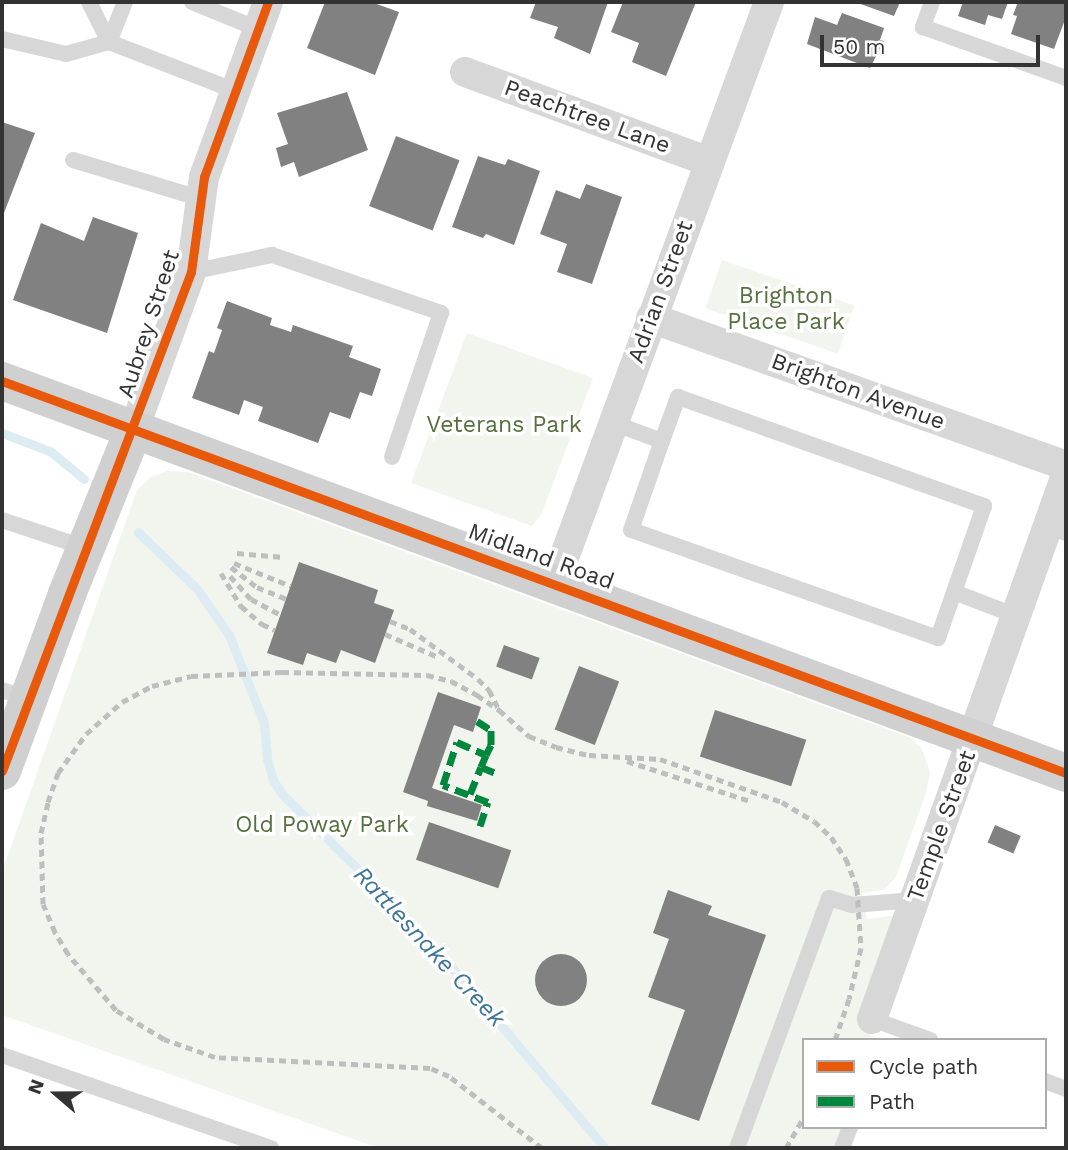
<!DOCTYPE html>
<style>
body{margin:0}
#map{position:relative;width:1068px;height:1150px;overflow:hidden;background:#fff;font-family:"Work Sans",sans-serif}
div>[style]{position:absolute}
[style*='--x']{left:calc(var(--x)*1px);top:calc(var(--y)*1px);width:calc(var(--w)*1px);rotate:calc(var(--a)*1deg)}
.green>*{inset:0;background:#f1f5ed;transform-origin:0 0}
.stream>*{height:9px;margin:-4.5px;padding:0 4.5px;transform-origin:4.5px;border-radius:4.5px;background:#ddebf3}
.building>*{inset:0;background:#818181;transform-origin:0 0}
.round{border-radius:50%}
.lane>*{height:16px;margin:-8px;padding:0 8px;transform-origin:8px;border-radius:8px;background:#d7d7d7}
.street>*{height:30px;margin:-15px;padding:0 15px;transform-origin:15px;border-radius:15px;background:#d7d7d7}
.secondary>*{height:38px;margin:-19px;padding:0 19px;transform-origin:19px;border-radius:19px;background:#d0d0d0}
.rail>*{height:5px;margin-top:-2.5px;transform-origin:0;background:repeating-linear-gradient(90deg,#bebebe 0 7px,transparent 0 12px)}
.quiet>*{height:7px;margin-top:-3.5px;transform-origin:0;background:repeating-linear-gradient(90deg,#00873e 0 14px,transparent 0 21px)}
.cycleway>*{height:9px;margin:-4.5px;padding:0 4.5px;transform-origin:4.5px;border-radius:4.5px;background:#e8590c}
span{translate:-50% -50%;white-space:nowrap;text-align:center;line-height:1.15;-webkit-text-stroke:7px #fff;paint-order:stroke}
.street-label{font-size:23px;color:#333}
.park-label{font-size:23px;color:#56703f}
.water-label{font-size:24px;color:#3f7597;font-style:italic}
.frame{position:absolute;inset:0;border:4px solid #333;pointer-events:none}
.legend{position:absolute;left:802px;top:1038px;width:245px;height:91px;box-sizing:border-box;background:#fff;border:2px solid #adadad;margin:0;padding:9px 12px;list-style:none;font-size:21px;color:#333}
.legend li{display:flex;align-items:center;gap:14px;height:35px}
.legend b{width:35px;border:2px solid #adadad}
.north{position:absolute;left:21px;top:1059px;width:70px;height:70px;-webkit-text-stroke:5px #fff;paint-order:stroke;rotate:290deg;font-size:19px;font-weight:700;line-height:28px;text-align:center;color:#333}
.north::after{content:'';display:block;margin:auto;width:24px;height:32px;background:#333;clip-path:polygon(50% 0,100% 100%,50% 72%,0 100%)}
.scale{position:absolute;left:820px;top:35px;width:220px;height:32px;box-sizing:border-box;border:4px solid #333;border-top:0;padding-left:9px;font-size:21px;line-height:24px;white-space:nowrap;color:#333;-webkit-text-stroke:5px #fff;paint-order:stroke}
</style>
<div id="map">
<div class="green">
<i style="left:722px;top:260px;width:140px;height:51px;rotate:19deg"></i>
<i style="clip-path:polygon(467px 333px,593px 378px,541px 515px,532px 526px,411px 483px)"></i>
<i style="clip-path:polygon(167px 471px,188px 472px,911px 738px,922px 749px,930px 772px,926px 793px,896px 877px,885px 889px,862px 893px,867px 919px,892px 916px,895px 922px,864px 1028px,874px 1040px,804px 1040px,804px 1127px,859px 1127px,851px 1148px,379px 1148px,2px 1015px,2px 872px,137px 490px,151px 477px)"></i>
</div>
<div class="stream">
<i style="--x:2;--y:433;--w:51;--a:20.6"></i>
<i style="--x:50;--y:451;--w:44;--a:39.5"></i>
<i style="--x:138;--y:532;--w:82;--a:44"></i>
<i style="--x:197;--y:589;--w:56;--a:55.2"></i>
<i style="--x:229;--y:635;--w:95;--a:68.3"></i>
<i style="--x:264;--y:723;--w:36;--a:85"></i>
<i style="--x:267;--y:759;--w:22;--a:74"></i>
<i style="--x:273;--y:780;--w:17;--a:57"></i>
<i style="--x:282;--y:794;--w:142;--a:44.7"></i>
<i style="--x:383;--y:894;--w:43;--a:56.3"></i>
<i style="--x:407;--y:930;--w:45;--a:36.9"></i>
<i style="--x:443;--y:957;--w:250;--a:49.7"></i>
</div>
<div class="building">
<i style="clip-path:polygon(325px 2px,371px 2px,399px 12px,375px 75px,307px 48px)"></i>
<i style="clip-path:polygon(536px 2px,608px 2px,590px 54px,554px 38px,558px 27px,530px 18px)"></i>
<i style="clip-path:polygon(623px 2px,696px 2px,666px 76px,632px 62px,639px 43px,611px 32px)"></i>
<i style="clip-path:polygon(855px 2px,900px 2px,894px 16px)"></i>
<i style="clip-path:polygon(963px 2px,1008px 2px,1002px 19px,988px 15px,985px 25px,958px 16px)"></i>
<i style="clip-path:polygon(1018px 2px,1066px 2px,1066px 17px,1054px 49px,1011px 34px,1017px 16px,1013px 15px)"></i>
<i style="clip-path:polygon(842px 13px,884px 28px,880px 40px,884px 41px,870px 68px,807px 44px,815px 17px,837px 25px)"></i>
<i style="clip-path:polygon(347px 92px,368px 150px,299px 177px,294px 162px,281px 167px,276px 148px,288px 144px,277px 113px)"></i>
<i style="clip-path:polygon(2px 122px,35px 133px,2px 218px)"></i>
<i style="left:396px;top:136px;width:68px;height:75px;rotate:21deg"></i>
<i style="clip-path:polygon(478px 156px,505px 165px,508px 159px,540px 171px,514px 245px,486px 234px,483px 238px,452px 227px)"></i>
<i style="clip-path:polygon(586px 184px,622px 197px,592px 284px,557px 272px,567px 244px,540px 234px,556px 190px,580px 199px)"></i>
<i style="clip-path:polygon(93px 217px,138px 233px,107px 333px,13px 300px,41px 223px,84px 241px)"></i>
<i style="clip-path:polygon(227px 301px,272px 318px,270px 325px,291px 332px,293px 325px,353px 346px,349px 357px,381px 369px,372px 396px,360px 392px,350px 419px,330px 412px,318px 443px,258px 421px,263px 407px,244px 400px,239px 415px,192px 398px,209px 351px,214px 353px,222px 330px,217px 328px)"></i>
<i style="clip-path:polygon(299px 562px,378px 590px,374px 603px,394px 610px,375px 663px,341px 650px,336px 663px,307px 653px,303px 665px,267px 653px)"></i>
<i style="left:504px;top:645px;width:38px;height:23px;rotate:20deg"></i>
<i style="left:579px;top:666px;width:43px;height:68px;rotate:21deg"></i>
<i style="clip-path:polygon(438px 692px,481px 707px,473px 732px,454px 725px,432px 788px,482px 805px,477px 821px,427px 806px,428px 801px,403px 792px)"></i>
<i style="left:715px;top:710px;width:96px;height:49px;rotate:18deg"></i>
<i style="left:429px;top:822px;width:87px;height:40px;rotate:19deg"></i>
<i style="left:995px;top:825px;width:28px;height:19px;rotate:23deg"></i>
<i style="clip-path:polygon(668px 890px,712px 906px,708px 915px,766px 935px,699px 1121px,651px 1104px,685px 1010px,648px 997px,669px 939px,653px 933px)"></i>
<i class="round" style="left:535px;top:954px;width:52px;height:52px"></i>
</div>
<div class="lane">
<i style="--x:125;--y:2;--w:43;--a:111.8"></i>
<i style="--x:109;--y:42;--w:136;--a:21.1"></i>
<i style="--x:192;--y:2;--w:71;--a:22.2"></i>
<i style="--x:932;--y:2;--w:27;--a:110"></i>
<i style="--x:923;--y:27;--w:152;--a:19.6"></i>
<i style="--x:2;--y:39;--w:66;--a:13.2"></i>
<i style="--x:66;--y:54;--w:45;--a:-15.6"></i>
<i style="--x:109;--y:42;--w:45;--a:-116.6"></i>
<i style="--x:73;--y:160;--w:135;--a:16.8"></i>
<i style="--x:191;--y:272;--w:83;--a:-11.9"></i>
<i style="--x:272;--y:255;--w:179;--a:18.9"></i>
<i style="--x:441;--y:313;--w:152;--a:108.8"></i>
<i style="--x:613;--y:423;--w:52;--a:20.2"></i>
<i style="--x:662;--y:441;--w:47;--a:-70"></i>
<i style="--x:678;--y:397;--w:325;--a:19.6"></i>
<i style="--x:984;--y:506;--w:140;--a:109.2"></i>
<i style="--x:938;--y:638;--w:325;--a:-160.6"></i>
<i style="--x:631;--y:530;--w:94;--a:-70.8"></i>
<i style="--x:2;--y:520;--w:89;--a:18.4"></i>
<i style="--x:1049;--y:527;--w:18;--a:19"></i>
<i style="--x:954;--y:592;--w:67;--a:20.9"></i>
<i style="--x:2;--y:690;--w:28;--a:19"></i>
<i style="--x:872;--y:1019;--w:62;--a:19.9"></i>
<i style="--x:2;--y:1055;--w:285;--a:19.1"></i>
<i style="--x:1045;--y:1081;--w:22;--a:21"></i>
<i style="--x:737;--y:1148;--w:266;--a:-69.8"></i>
<i style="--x:829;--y:898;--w:24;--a:17"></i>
<i style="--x:852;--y:905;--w:63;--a:-4.5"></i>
<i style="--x:842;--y:1148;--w:22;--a:-69"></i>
</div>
<div class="street">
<i style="--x:465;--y:72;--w:260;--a:20.2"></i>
<i style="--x:651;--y:318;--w:441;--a:19.6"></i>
<i style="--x:134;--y:429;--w:167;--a:-70"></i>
<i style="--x:191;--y:272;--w:96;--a:-82.2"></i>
<i style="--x:204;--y:177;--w:186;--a:-69.9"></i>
<i style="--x:555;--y:582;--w:618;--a:-69.75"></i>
<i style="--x:872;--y:1019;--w:578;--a:-70.37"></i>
</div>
<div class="secondary">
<i style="--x:2;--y:381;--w:1134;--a:20.22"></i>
<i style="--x:2;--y:771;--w:189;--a:-69.8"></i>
<i style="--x:67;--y:594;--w:178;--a:-67.9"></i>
</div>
<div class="rail">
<i style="--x:237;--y:553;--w:46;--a:5"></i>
<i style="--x:234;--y:563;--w:61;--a:22"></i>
<i style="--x:231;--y:567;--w:33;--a:38"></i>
<i style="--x:257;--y:587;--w:31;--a:22"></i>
<i style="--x:221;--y:573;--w:39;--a:59"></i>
<i style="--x:241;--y:606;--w:28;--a:41"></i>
<i style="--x:262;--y:624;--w:14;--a:25"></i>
<i style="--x:230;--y:576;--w:31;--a:48"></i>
<i style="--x:251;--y:599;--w:34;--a:28"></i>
<i style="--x:390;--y:621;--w:22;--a:22"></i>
<i style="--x:410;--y:629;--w:84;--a:36.3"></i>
<i style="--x:478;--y:679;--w:16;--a:45"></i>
<i style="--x:489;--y:690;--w:22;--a:63"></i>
<i style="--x:385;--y:634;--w:56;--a:23.3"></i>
<i style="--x:627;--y:761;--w:129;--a:18"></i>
<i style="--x:542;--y:1148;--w:118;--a:-142.3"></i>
<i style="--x:449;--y:1076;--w:21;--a:-157"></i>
<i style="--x:430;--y:1068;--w:215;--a:-177.1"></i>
<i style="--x:215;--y:1057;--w:54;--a:-160.6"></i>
<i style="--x:164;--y:1039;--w:56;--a:-148.9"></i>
<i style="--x:116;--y:1010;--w:74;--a:-130.6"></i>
<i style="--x:68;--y:954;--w:26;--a:-121"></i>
<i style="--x:55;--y:932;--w:30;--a:-113"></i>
<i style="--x:43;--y:904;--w:71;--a:-91.6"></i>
<i style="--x:41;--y:833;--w:32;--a:-77"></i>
<i style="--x:48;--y:802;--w:31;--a:-71"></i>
<i style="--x:58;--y:773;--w:48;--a:-54.3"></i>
<i style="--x:86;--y:734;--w:48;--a:-41.6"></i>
<i style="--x:122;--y:702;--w:34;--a:-28"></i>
<i style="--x:152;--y:686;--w:40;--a:-14.4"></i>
<i style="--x:191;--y:676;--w:91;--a:-2.5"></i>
<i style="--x:282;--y:672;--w:145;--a:1.2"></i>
<i style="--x:427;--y:675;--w:25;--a:14"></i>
<i style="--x:451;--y:681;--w:30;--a:28"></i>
<i style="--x:477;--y:695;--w:27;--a:34"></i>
<i style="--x:499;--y:710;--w:40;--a:41"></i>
<i style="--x:529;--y:736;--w:29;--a:22"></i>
<i style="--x:556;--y:747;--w:34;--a:14"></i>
<i style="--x:589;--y:755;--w:71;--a:3.2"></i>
<i style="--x:660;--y:759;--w:129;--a:19.4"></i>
<i style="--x:782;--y:802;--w:37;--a:31"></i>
<i style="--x:814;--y:821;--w:23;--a:43"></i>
<i style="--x:831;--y:837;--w:27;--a:56"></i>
<i style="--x:846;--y:859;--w:31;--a:69"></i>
<i style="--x:857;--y:888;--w:60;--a:86.2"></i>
<i style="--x:861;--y:948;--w:52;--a:103.2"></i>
<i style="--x:849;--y:999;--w:43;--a:108.9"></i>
<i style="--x:786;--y:1148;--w:36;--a:-60"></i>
</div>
<div class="quiet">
<i style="--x:477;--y:721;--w:17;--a:33"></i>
<i style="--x:491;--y:730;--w:15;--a:90"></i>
<i style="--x:491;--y:745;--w:11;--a:117"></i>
<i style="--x:470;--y:794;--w:29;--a:-68"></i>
<i style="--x:480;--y:826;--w:25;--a:-72"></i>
<i style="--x:488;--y:802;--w:48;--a:-159.3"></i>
<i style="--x:443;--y:785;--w:45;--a:-72"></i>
<i style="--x:457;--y:742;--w:32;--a:24"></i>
<i style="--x:486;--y:755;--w:13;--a:113"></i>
<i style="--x:481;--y:767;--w:16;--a:22"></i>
</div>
<div class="cycleway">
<i style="--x:2;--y:381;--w:1134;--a:20.22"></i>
<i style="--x:2;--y:771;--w:534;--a:-69.26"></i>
<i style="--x:191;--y:272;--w:96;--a:-82.2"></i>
<i style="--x:204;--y:177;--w:186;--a:-69.9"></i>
</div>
<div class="street-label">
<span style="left:587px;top:117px;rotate:20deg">Peachtree Lane</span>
<span style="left:661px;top:292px;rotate:-70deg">Adrian Street</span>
<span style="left:149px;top:324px;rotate:-72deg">Aubrey Street</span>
<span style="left:858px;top:392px;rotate:20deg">Brighton Avenue</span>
<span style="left:541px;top:557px;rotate:20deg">Midland Road</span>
<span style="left:942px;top:826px;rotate:-70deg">Temple Street</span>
</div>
<div class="park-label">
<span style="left:786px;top:309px">Brighton<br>Place Park</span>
<span style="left:504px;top:425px">Veterans Park</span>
<span style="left:322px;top:825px">Old Poway Park</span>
</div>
<div class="water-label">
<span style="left:429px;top:947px;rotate:47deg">Rattlesnake Creek</span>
</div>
<div class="frame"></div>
<ul class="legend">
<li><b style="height:9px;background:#e8590c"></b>Cycle path</li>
<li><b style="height:9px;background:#00873e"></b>Path</li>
</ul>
<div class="north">N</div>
<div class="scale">50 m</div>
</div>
